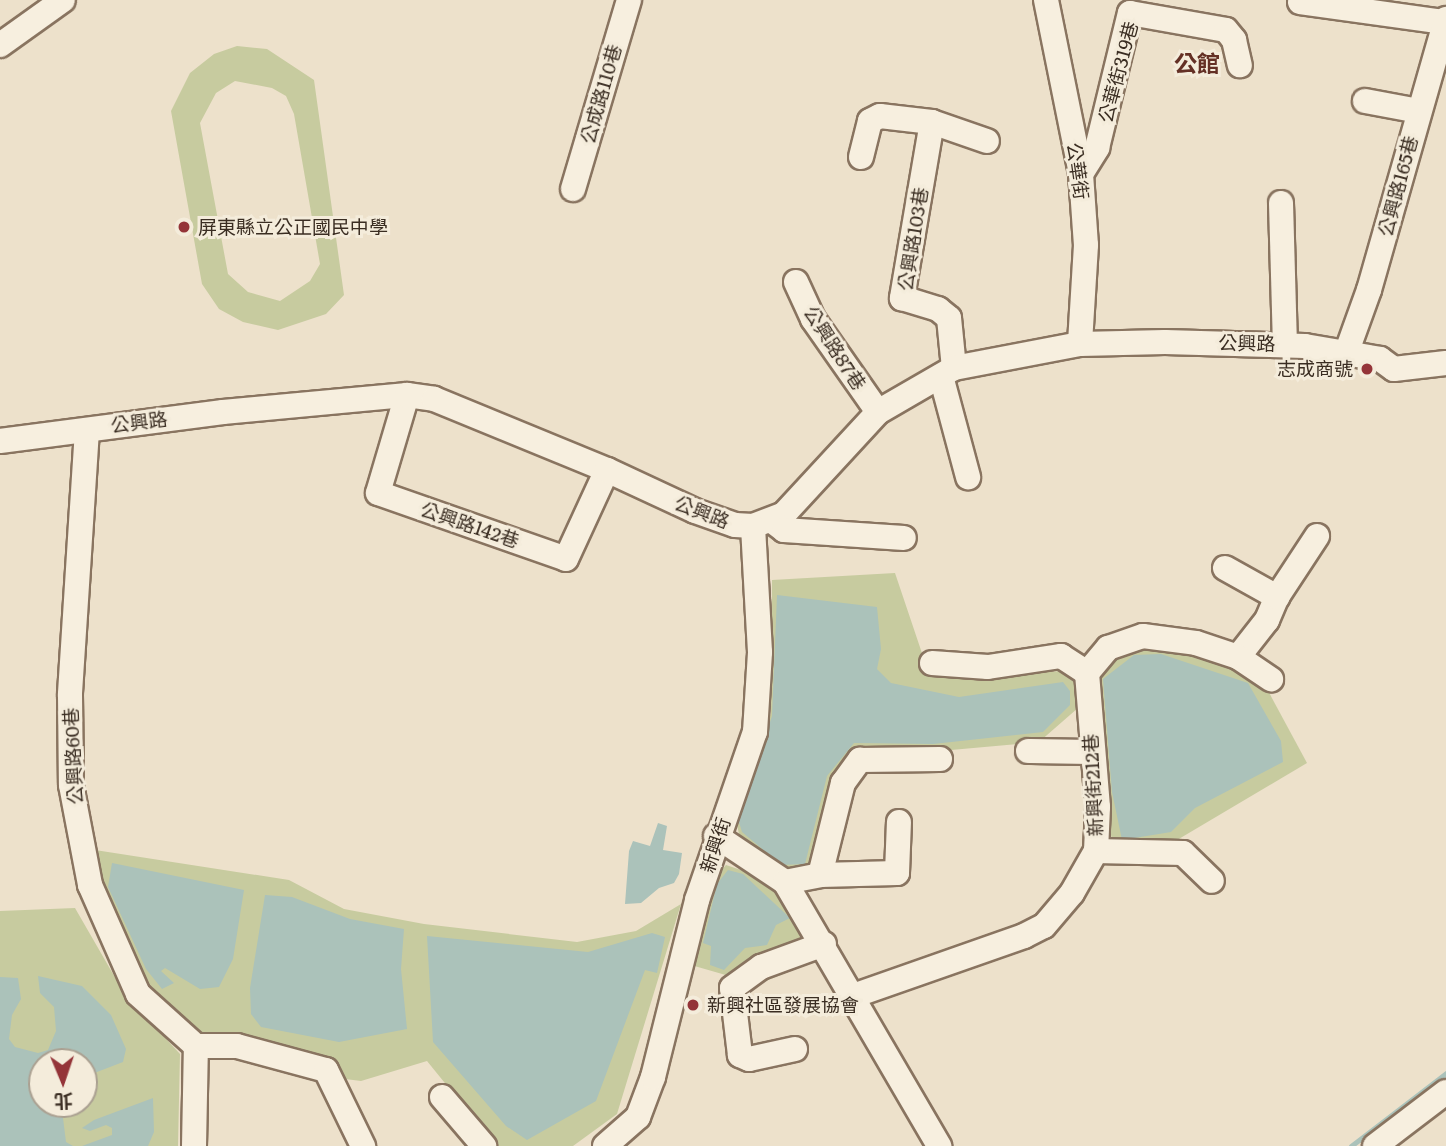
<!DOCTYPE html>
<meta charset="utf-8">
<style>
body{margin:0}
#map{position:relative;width:1446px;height:1146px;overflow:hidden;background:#ede1cb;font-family:Literata,"Noto Sans TC",serif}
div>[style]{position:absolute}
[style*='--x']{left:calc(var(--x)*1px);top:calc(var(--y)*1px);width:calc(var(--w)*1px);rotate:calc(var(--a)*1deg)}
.green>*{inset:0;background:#c7cb9f}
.water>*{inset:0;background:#abc2ba}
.stream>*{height:5px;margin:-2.5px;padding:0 2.5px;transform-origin:2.5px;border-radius:2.5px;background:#abc2ba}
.roads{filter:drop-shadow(2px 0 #897460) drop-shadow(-2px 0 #897460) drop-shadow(0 2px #897460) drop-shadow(0 -2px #897460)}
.minor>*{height:24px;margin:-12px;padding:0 12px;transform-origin:12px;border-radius:12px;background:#f7efdf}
.dots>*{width:19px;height:19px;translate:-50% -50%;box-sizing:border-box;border:4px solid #f4ecdb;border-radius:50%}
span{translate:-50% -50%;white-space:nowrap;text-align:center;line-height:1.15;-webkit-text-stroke:6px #f4ecdb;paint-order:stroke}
.street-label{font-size:19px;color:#3a2d22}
.poi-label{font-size:19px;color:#3a2d22}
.left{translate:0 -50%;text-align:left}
.right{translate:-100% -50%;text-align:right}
.quarter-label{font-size:23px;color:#643025;font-weight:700}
.north{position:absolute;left:28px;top:1048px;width:70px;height:70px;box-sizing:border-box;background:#f4ecdb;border:2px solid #aaa091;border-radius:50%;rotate:178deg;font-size:19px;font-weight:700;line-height:28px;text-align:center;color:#3a2d22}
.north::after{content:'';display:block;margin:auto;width:24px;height:32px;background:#943438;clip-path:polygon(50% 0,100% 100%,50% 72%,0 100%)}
</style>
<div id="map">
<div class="green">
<i style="clip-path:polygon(evenodd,237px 46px,267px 49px,314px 80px,344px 295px,326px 314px,278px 330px,243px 322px,219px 309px,202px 284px,171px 111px,190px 73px,214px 54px,237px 46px,235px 81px,272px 88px,286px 96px,294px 114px,320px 264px,310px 281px,280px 301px,248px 292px,228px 274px,200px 123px,216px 93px,235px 81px)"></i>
<i style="clip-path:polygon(895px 573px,929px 674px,1075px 671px,1078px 708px,1039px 742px,951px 750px,857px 748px,832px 783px,811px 871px,786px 872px,740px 839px,736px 820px,771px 713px,772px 580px)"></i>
<i style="clip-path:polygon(1149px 644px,1201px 652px,1259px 674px,1307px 763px,1172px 843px,1112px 843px,1093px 682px,1114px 656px)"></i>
<i style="clip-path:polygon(95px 850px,289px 880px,344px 909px,424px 924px,577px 942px,636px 931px,681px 904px,617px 1114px,573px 1146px,496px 1146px,427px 1061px,361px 1081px,298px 1073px,203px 1042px,147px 982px,98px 896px)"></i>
<i style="clip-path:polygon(726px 865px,750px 873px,774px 892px,801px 926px,818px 960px,746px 989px,736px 978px,691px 965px,714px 878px)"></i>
<i style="clip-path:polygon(evenodd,75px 908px,124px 993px,180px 1054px,178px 1146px,0 1146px,0 911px,75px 908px,42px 1062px,84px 1062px,84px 1104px,42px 1104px,42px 1062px)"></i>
</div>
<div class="water">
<i style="clip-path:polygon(777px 595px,877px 607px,881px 649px,877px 669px,891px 683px,959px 697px,1063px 682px,1070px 691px,1070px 705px,1043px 732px,933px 744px,854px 743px,827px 776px,805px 864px,781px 865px,742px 832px,738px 819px,772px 716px)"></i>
<i style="clip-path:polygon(1161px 654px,1248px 683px,1281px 741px,1283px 762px,1195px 808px,1171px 832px,1122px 840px,1112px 792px,1103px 679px,1134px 655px)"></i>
<i style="clip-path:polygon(658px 823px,667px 826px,663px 850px,682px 853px,679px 874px,674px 883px,659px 888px,641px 903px,625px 904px,629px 851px,633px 841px,650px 846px)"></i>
<i style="clip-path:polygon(112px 863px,244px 890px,233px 959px,219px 987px,200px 989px,165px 968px,161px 971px,174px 983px,162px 989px,146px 969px,108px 887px)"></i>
<i style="clip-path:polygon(728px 870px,743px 874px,790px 918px,776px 925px,767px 945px,745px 948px,724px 970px,710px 965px,711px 946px,703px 943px,717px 884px)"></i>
<i style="clip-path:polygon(265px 895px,292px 897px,350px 919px,404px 929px,401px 969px,407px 1029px,339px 1042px,261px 1027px,251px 1014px,250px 988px)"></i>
<i style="clip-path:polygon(652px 933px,665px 937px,657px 973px,645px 970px,596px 1101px,527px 1140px,506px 1126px,433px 1042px,427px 936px,588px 952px)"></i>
<i style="clip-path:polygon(38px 976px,82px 986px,111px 1015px,126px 1049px,123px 1062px,84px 1077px,84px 1062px,42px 1062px,42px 1104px,54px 1104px,63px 1118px,66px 1142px,73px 1146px,0 1146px,0 977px,18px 978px,21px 999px,12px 1015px,9px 1039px,15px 1047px,38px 1053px,48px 1050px,56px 1031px,54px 1007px,40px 993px)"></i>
<i style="clip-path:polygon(153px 1098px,154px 1132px,148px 1146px,82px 1146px,112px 1135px,112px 1128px,106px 1125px,90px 1131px,82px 1128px,94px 1120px)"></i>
</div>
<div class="stream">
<i style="--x:1351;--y:1146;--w:120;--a:-37.5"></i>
</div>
<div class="roads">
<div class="minor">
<i style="--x:1046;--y:0;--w:177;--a:78.6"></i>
<i style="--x:1081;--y:174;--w:71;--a:86"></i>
<i style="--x:1086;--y:245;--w:99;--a:93.5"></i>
<i style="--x:1300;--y:2;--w:146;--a:7.9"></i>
<i style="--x:0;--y:45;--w:77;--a:-35.5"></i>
<i style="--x:1365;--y:101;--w:55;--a:10.5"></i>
<i style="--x:932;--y:122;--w:179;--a:99.7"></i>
<i style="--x:902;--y:298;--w:38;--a:17"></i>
<i style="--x:938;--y:309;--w:14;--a:39"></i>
<i style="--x:949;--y:318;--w:50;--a:84.3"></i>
<i style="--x:861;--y:157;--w:37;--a:-76"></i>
<i style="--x:870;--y:121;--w:11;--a:-27"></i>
<i style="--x:880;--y:116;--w:52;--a:6.6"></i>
<i style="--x:932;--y:122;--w:58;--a:19.1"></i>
<i style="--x:1081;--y:174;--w:31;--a:-58"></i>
<i style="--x:1097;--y:148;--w:139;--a:-76.3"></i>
<i style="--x:1130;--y:13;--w:97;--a:10"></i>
<i style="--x:1226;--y:30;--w:13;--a:51"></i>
<i style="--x:1234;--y:40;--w:26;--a:77"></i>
<i style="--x:573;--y:189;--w:197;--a:-73.5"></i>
<i style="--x:1281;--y:203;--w:141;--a:88.4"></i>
<i style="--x:796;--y:282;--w:41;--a:65.3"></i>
<i style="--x:813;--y:319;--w:113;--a:55"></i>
<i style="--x:1347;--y:351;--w:65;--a:-70.2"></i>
<i style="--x:1369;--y:290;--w:282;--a:-74.1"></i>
<i style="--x:941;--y:376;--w:105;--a:75"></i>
<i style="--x:407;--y:395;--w:102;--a:106.5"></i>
<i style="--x:378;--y:493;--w:199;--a:19.3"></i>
<i style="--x:566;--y:559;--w:98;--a:-65.3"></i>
<i style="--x:87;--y:430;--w:266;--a:93.7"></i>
<i style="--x:70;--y:695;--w:90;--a:89.4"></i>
<i style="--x:71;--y:785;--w:102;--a:79.2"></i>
<i style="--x:90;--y:885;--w:119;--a:66.2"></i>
<i style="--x:138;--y:994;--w:78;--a:41.9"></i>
<i style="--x:0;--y:441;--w:225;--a:-7.4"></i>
<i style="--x:223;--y:412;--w:185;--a:-5.3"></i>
<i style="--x:407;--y:395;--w:27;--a:8"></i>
<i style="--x:434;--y:399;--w:187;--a:22.3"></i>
<i style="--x:607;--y:470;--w:97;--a:25"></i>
<i style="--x:695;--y:511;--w:42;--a:19.3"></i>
<i style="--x:735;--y:525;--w:18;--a:3"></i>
<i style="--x:753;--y:526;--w:33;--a:-21"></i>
<i style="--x:784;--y:514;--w:139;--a:-47.3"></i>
<i style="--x:878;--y:412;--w:88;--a:-30.1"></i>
<i style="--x:954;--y:368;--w:128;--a:-10.8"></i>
<i style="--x:1080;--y:344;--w:85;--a:-1.3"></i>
<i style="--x:1165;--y:342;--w:140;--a:1.6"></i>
<i style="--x:1305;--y:346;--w:76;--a:9.8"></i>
<i style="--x:1380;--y:359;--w:17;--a:36"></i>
<i style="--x:1394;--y:369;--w:52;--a:-6.6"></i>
<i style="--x:772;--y:521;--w:15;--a:37"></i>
<i style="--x:784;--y:530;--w:120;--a:3.8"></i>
<i style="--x:1225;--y:568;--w:60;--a:29.1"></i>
<i style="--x:1238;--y:657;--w:47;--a:-51.9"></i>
<i style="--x:1267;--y:620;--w:25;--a:-67"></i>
<i style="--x:1277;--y:597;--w:73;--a:-56.7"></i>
<i style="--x:932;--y:663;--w:56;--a:4.1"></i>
<i style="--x:988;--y:667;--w:74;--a:-8.6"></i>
<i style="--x:1061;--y:656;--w:31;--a:33"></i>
<i style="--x:1028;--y:751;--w:65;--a:0.9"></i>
<i style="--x:716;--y:836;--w:83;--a:33.7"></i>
<i style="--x:785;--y:882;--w:306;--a:59.7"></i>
<i style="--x:1096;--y:851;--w:87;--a:1.3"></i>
<i style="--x:1183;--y:853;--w:40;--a:44"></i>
<i style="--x:820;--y:875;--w:77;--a:-1.5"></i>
<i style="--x:897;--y:873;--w:51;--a:-87.8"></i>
<i style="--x:785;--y:882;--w:36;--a:-11"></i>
<i style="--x:820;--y:875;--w:95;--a:-76"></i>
<i style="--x:843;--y:783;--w:29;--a:-54"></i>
<i style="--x:860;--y:760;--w:80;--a:-0.7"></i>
<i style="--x:853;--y:996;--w:181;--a:-19.3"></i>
<i style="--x:1024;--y:936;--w:22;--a:-27"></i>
<i style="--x:1044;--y:926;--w:43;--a:-49.7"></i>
<i style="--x:1072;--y:893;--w:48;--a:-60.3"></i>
<i style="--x:1096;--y:851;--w:44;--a:-87.4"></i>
<i style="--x:1098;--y:807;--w:134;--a:-94.7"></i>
<i style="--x:1087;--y:673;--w:33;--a:-50"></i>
<i style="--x:1108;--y:648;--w:37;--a:-19"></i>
<i style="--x:1143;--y:636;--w:53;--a:7.5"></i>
<i style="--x:1196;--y:643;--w:44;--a:18.4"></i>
<i style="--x:1238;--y:657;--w:40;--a:34"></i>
<i style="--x:196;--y:1046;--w:41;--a:0"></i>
<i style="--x:237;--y:1046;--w:92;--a:15.1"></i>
<i style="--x:326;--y:1070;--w:85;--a:64"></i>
<i style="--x:795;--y:1049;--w:47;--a:167.7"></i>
<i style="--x:749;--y:1059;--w:10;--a:-156"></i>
<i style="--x:740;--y:1055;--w:67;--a:-96.8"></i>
<i style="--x:732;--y:988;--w:36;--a:-36"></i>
<i style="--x:761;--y:967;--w:67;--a:-20.1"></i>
<i style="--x:442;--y:1097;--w:65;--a:49.4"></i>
<i style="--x:194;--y:1146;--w:100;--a:-88.9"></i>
<i style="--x:605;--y:1146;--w:44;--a:-41.3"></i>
<i style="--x:638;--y:1117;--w:43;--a:-69.4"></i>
<i style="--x:653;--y:1077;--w:182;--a:-76"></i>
<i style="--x:697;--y:900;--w:178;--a:-71"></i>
<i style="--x:755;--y:732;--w:80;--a:-86.4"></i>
<i style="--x:760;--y:652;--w:126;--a:-93.2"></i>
<i style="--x:1375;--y:1146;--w:89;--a:-37.3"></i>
</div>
</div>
<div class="dots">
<i style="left:184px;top:227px;background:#943438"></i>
<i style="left:1367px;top:369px;background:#943438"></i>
<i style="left:693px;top:1005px;background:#943438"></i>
</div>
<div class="street-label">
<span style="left:1118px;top:72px;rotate:-75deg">公華街319巷</span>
<span style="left:601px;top:94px;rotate:-74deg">公成路110巷</span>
<span style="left:1078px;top:171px;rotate:82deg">公華街</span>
<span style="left:1398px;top:186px;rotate:-75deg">公興路165巷</span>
<span style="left:913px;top:239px;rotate:-81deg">公興路103巷</span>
<span style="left:1247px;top:343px;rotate:1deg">公興路</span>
<span style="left:835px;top:348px;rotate:57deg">公興路87巷</span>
<span style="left:139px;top:422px;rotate:-7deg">公興路</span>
<span style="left:702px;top:512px;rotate:21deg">公興路</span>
<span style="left:470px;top:525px;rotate:19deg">公興路142巷</span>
<span style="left:73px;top:756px;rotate:-93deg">公興路60巷</span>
<span style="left:1093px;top:785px;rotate:-93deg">新興街212巷</span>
<span style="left:715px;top:845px;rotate:-72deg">新興街</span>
</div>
<div class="poi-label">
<span class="left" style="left:198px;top:227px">屏東縣立公正國民中學</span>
<span class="right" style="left:1353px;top:369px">志成商號</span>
<span class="left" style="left:707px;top:1005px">新興社區發展協會</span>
</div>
<div class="quarter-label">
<span style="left:1197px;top:62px">公館</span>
</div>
<div class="north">北</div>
</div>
